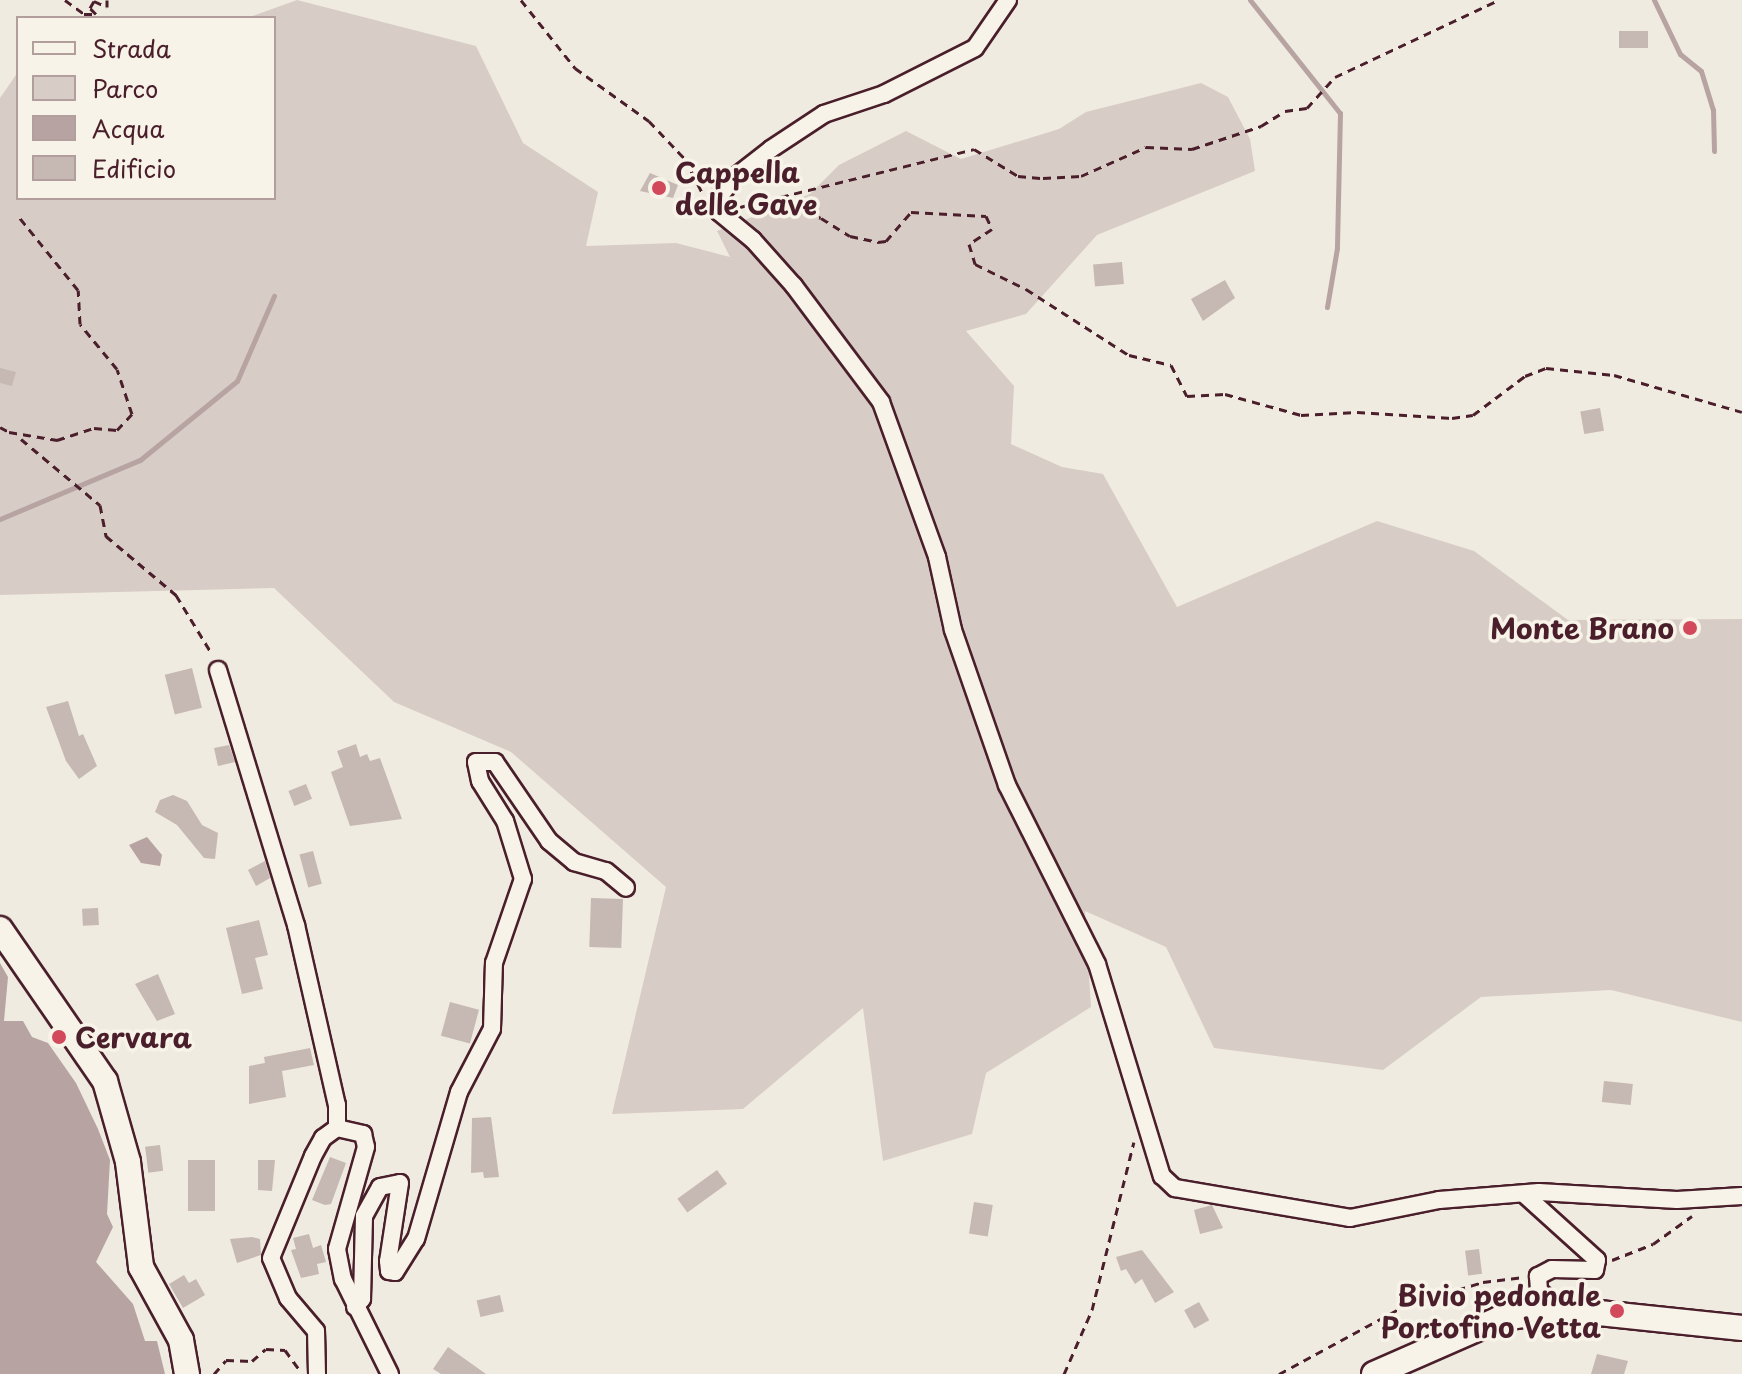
<!DOCTYPE html>
<style>
body{margin:0}
#map{position:relative;width:1742px;height:1374px;overflow:hidden;background:#f0ebe0;font-family:"Playpen Sans",sans-serif}
div>[style]{position:absolute}
[style*='--x']{left:calc(var(--x)*1px);top:calc(var(--y)*1px);width:calc(var(--w)*1px);rotate:calc(var(--a)*1deg)}
.green>*{inset:0;background:#d8cdc6}
.water>*{inset:0;background:#b7a4a2}
.stream>*{height:5px;margin:-2.5px;padding:0 2.5px;transform-origin:2.5px;border-radius:2.5px;background:#b7a4a2}
.building>*{inset:0;background:#c6b8b3;transform-origin:0 0}
.path>*{height:3px;margin-top:-1.5px;transform-origin:0;background:repeating-linear-gradient(90deg,#4a1f2b 0 8px,transparent 0 14px)}
.roads{filter:drop-shadow(2px 0 #4a1f2b) drop-shadow(-2px 0 #4a1f2b) drop-shadow(0 2px #4a1f2b) drop-shadow(0 -2px #4a1f2b)}
.street>*{height:16px;margin:-8px;padding:0 8px;transform-origin:8px;border-radius:8px;background:#f7f3e8}
.secondary>*{height:24px;margin:-12px;padding:0 12px;transform-origin:12px;border-radius:12px;background:#f7f3e8}
.dots>*{width:22px;height:22px;translate:-50% -50%;box-sizing:border-box;border:4px solid #f7f3e8;border-radius:50%}
span{translate:-50% -50%;white-space:nowrap;text-align:center;line-height:1.15;-webkit-text-stroke:7px #f7f3e8;paint-order:stroke}
.poi-label{font-size:28px;color:#4a1f2b;font-weight:700}
.left{translate:0 -50%;text-align:left}
.right{translate:-100% -50%;text-align:right}
.legend{position:absolute;left:16px;top:16px;width:260px;height:184px;box-sizing:border-box;background:#f7f3e8;border:2px solid #b29e9c;margin:0;padding:10px 14px;list-style:none;font-size:24px;color:#4a1f2b}
.legend li{display:flex;align-items:center;gap:16px;height:40px}
.legend b{width:40px;border:2px solid #b29e9c}
</style>
<div id="map">
<div class="green">
<i style="clip-path:polygon(297px 0,476px 46px,523px 143px,598px 192px,586px 246px,676px 243px,730px 257px,717px 231px,810px 194px,839px 165px,906px 131px,961px 159px,1059px 129px,1086px 112px,1201px 83px,1228px 97px,1250px 139px,1255px 171px,1097px 235px,1026px 314px,966px 331px,1014px 386px,1011px 444px,1062px 467px,1103px 474px,1177px 607px,1377px 521px,1474px 551px,1568px 620px,1742px 619px,1742px 1022px,1611px 990px,1481px 997px,1383px 1070px,1214px 1048px,1166px 947px,1085px 911px,1091px 1007px,986px 1073px,972px 1134px,883px 1161px,863px 1008px,743px 1109px,612px 1114px,666px 887px,511px 752px,394px 702px,274px 588px,0 595px,0 98px,18px 72px,18px 198px,274px 198px,274px 18px,247px 18px)"></i>
</div>
<div class="water">
<i style="clip-path:polygon(147px 837px,162px 855px,160px 866px,141px 863px,129px 845px)"></i>
<i style="clip-path:polygon(0 963px,8px 977px,4px 1021px,23px 1021px,32px 1037px,48px 1043px,76px 1083px,98px 1129px,110px 1160px,107px 1214px,113px 1227px,96px 1262px,133px 1304px,145px 1341px,157px 1341px,165px 1374px,0 1374px)"></i>
</div>
<div class="stream">
<i style="--x:1250;--y:0;--w:144;--a:51.5"></i>
<i style="--x:1340;--y:113;--w:135;--a:91.3"></i>
<i style="--x:1337;--y:248;--w:60;--a:99.6"></i>
<i style="--x:1654;--y:0;--w:60;--a:64.3"></i>
<i style="--x:1680;--y:54;--w:27;--a:39"></i>
<i style="--x:1701;--y:71;--w:41;--a:72.9"></i>
<i style="--x:1713;--y:110;--w:41;--a:88.6"></i>
<i style="--x:0;--y:519;--w:152;--a:-22.9"></i>
<i style="--x:140;--y:460;--w:125;--a:-39.2"></i>
<i style="--x:237;--y:381;--w:93;--a:-66.5"></i>
</div>
<div class="building">
<i style="left:1619px;top:31px;width:29px;height:17px"></i>
<i style="clip-path:polygon(650px 173px,678px 185px,673px 198px,640px 191px)"></i>
<i style="left:1122px;top:262px;width:22px;height:29px;rotate:85deg"></i>
<i style="clip-path:polygon(1225px 280px,1235px 298px,1203px 321px,1191px 299px)"></i>
<i style="clip-path:polygon(0 368px,16px 372px,12px 386px,0 383px)"></i>
<i style="left:1600px;top:408px;width:23px;height:20px;rotate:80deg"></i>
<i style="left:192px;top:668px;width:41px;height:28px;rotate:76deg"></i>
<i style="clip-path:polygon(68px 701px,79px 736px,83px 734px,97px 766px,79px 779px,66px 761px,46px 707px)"></i>
<i style="clip-path:polygon(356px 744px,360px 757px,367px 754px,370px 761px,380px 758px,402px 819px,350px 826px,331px 772px,343px 767px,337px 751px)"></i>
<i style="clip-path:polygon(229px 745px,235px 762px,218px 766px,214px 748px)"></i>
<i style="left:306px;top:784px;width:16px;height:19px;rotate:68deg"></i>
<i style="clip-path:polygon(173px 795px,187px 801px,202px 825px,218px 833px,215px 859px,204px 858px,177px 825px,155px 812px,160px 800px)"></i>
<i style="left:313px;top:851px;width:34px;height:14px;rotate:75deg"></i>
<i style="clip-path:polygon(265px 861px,270px 878px,256px 886px,248px 870px)"></i>
<i style="left:591px;top:898px;width:32px;height:49px;rotate:2deg"></i>
<i style="left:98px;top:908px;width:17px;height:16px;rotate:87deg"></i>
<i style="clip-path:polygon(259px 920px,268px 955px,255px 958px,263px 989px,242px 994px,226px 928px)"></i>
<i style="clip-path:polygon(158px 974px,175px 1014px,157px 1021px,135px 984px)"></i>
<i style="left:450px;top:1002px;width:30px;height:35px;rotate:15deg"></i>
<i style="clip-path:polygon(310px 1048px,314px 1065px,282px 1071px,286px 1097px,249px 1104px,249px 1066px,265px 1063px,264px 1057px)"></i>
<i style="left:1604px;top:1081px;width:29px;height:21px;rotate:6deg"></i>
<i style="clip-path:polygon(491px 1117px,499px 1177px,484px 1178px,483px 1172px,471px 1173px,472px 1118px)"></i>
<i style="left:160px;top:1145px;width:26px;height:15px;rotate:83deg"></i>
<i style="clip-path:polygon(330px 1157px,346px 1163px,331px 1204px,325px 1205px,312px 1200px)"></i>
<i style="left:188px;top:1160px;width:27px;height:51px"></i>
<i style="clip-path:polygon(258px 1160px,275px 1160px,272px 1191px,258px 1190px)"></i>
<i style="left:717px;top:1170px;width:17px;height:49px;rotate:54deg"></i>
<i style="left:974px;top:1202px;width:19px;height:32px;rotate:9deg"></i>
<i style="clip-path:polygon(1212px 1205px,1223px 1228px,1200px 1234px,1194px 1210px)"></i>
<i style="clip-path:polygon(309px 1234px,313px 1248px,321px 1245px,326px 1262px,317px 1264px,319px 1274px,301px 1278px,291px 1250px,296px 1249px,293px 1238px)"></i>
<i style="clip-path:polygon(252px 1237px,260px 1239px,261px 1255px,237px 1263px,230px 1239px)"></i>
<i style="left:1479px;top:1249px;width:25px;height:14px;rotate:83deg"></i>
<i style="clip-path:polygon(1142px 1250px,1174px 1292px,1155px 1303px,1142px 1279px,1135px 1284px,1126px 1269px,1121px 1271px,1116px 1257px)"></i>
<i style="clip-path:polygon(184px 1275px,189px 1283px,196px 1279px,205px 1295px,183px 1308px,169px 1284px)"></i>
<i style="left:500px;top:1295px;width:17px;height:24px;rotate:77deg"></i>
<i style="left:1199px;top:1302px;width:21px;height:17px;rotate:61deg"></i>
<i style="clip-path:polygon(448px 1347px,486px 1374px,441px 1374px,433px 1369px)"></i>
<i style="clip-path:polygon(1597px 1354px,1628px 1361px,1624px 1374px,1591px 1374px)"></i>
</div>
<div class="path">
<i style="--x:65;--y:0;--w:24;--a:36"></i>
<i style="--x:84;--y:14;--w:12;--a:0"></i>
<i style="--x:96;--y:14;--w:8;--a:-135"></i>
<i style="--x:90;--y:8;--w:8;--a:-60"></i>
<i style="--x:94;--y:1;--w:14;--a:25"></i>
<i style="--x:107;--y:7;--w:7;--a:-90"></i>
<i style="--x:521;--y:0;--w:87;--a:51.5"></i>
<i style="--x:575;--y:68;--w:91;--a:35.6"></i>
<i style="--x:649;--y:121;--w:52;--a:46.5"></i>
<i style="--x:685;--y:159;--w:38;--a:63"></i>
<i style="--x:747;--y:206;--w:45;--a:3.8"></i>
<i style="--x:792;--y:209;--w:30;--a:17"></i>
<i style="--x:821;--y:218;--w:34;--a:32"></i>
<i style="--x:850;--y:236;--w:29;--a:12"></i>
<i style="--x:878;--y:242;--w:8;--a:-7"></i>
<i style="--x:886;--y:241;--w:38;--a:-49"></i>
<i style="--x:911;--y:212;--w:75;--a:3.1"></i>
<i style="--x:986;--y:216;--w:14;--a:65"></i>
<i style="--x:992;--y:229;--w:27;--a:147"></i>
<i style="--x:969;--y:244;--w:21;--a:73"></i>
<i style="--x:975;--y:264;--w:57;--a:26.1"></i>
<i style="--x:1026;--y:289;--w:122;--a:32.7"></i>
<i style="--x:1129;--y:355;--w:43;--a:13.4"></i>
<i style="--x:1171;--y:365;--w:35;--a:63"></i>
<i style="--x:1187;--y:396;--w:38;--a:-3"></i>
<i style="--x:1225;--y:394;--w:79;--a:15.4"></i>
<i style="--x:1301;--y:415;--w:56;--a:-3.1"></i>
<i style="--x:1357;--y:412;--w:95;--a:3.6"></i>
<i style="--x:1452;--y:418;--w:21;--a:-8"></i>
<i style="--x:1473;--y:415;--w:65;--a:-36.9"></i>
<i style="--x:1525;--y:376;--w:22;--a:-21"></i>
<i style="--x:1546;--y:368;--w:68;--a:5.9"></i>
<i style="--x:1614;--y:375;--w:133;--a:16.1"></i>
<i style="--x:740;--y:207;--w:241;--a:-13.9"></i>
<i style="--x:974;--y:149;--w:52;--a:31.5"></i>
<i style="--x:1018;--y:176;--w:25;--a:5"></i>
<i style="--x:1043;--y:178;--w:38;--a:-3"></i>
<i style="--x:1081;--y:176;--w:71;--a:-24"></i>
<i style="--x:1146;--y:147;--w:46;--a:2.5"></i>
<i style="--x:1192;--y:149;--w:73;--a:-18.4"></i>
<i style="--x:1261;--y:126;--w:28;--a:-32"></i>
<i style="--x:1285;--y:111;--w:22;--a:-8"></i>
<i style="--x:1307;--y:108;--w:42;--a:-47.9"></i>
<i style="--x:1335;--y:77;--w:181;--a:-25.2"></i>
<i style="--x:0;--y:427;--w:13;--a:29"></i>
<i style="--x:9;--y:432;--w:49;--a:9.5"></i>
<i style="--x:57;--y:440;--w:39;--a:-18"></i>
<i style="--x:94;--y:428;--w:23;--a:5"></i>
<i style="--x:117;--y:430;--w:22;--a:-47"></i>
<i style="--x:132;--y:414;--w:47;--a:-108.4"></i>
<i style="--x:117;--y:369;--w:58;--a:-129.4"></i>
<i style="--x:80;--y:324;--w:34;--a:-93"></i>
<i style="--x:78;--y:290;--w:94;--a:-128.9"></i>
<i style="--x:21;--y:439;--w:103;--a:39.9"></i>
<i style="--x:100;--y:505;--w:32;--a:79"></i>
<i style="--x:106;--y:536;--w:92;--a:40.1"></i>
<i style="--x:176;--y:595;--w:69;--a:58.6"></i>
<i style="--x:1612;--y:1260;--w:44;--a:-21.3"></i>
<i style="--x:1653;--y:1244;--w:48;--a:-35.7"></i>
<i style="--x:214;--y:1374;--w:18;--a:-49"></i>
<i style="--x:226;--y:1360;--w:26;--a:2"></i>
<i style="--x:252;--y:1361;--w:18;--a:-41"></i>
<i style="--x:266;--y:1349;--w:19;--a:3"></i>
<i style="--x:285;--y:1350;--w:24;--a:54"></i>
<i style="--x:1064;--y:1374;--w:70;--a:-66.4"></i>
<i style="--x:1092;--y:1310;--w:173;--a:-76"></i>
<i style="--x:1279;--y:1374;--w:142;--a:-28.5"></i>
<i style="--x:1404;--y:1306;--w:83;--a:-16.9"></i>
<i style="--x:1483;--y:1282;--w:39;--a:-7"></i>
</div>
<div class="roads">
<div class="street">
<i style="--x:1008;--y:0;--w:58;--a:124.5"></i>
<i style="--x:975;--y:48;--w:102;--a:153.2"></i>
<i style="--x:884;--y:94;--w:63;--a:161.6"></i>
<i style="--x:824;--y:114;--w:64;--a:146.6"></i>
<i style="--x:771;--y:149;--w:46;--a:142.1"></i>
<i style="--x:735;--y:177;--w:26;--a:129"></i>
<i style="--x:719;--y:197;--w:15;--a:90"></i>
<i style="--x:719;--y:212;--w:44;--a:39.5"></i>
<i style="--x:753;--y:240;--w:62;--a:48.3"></i>
<i style="--x:794;--y:286;--w:145;--a:53.1"></i>
<i style="--x:881;--y:402;--w:165;--a:70.1"></i>
<i style="--x:937;--y:557;--w:75;--a:77.6"></i>
<i style="--x:953;--y:630;--w:164;--a:70.8"></i>
<i style="--x:1007;--y:785;--w:200;--a:63.3"></i>
<i style="--x:1097;--y:964;--w:222;--a:73"></i>
<i style="--x:1162;--y:1176;--w:18;--a:43"></i>
<i style="--x:1175;--y:1188;--w:178;--a:9.7"></i>
<i style="--x:1350;--y:1218;--w:91;--a:-11.4"></i>
<i style="--x:1439;--y:1200;--w:100;--a:-4.6"></i>
<i style="--x:1539;--y:1192;--w:138;--a:3.3"></i>
<i style="--x:1677;--y:1200;--w:65;--a:-3.5"></i>
<i style="--x:218;--y:670;--w:267;--a:73"></i>
<i style="--x:296;--y:925;--w:185;--a:77.2"></i>
<i style="--x:337;--y:1105;--w:23;--a:90"></i>
<i style="--x:1525;--y:1195;--w:97;--a:42.1"></i>
<i style="--x:1597;--y:1260;--w:10;--a:101"></i>
<i style="--x:1595;--y:1270;--w:43;--a:-178.7"></i>
<i style="--x:1552;--y:1269;--w:16;--a:153"></i>
<i style="--x:1538;--y:1276;--w:15;--a:86"></i>
<i style="--x:1539;--y:1291;--w:28;--a:39"></i>
<i style="--x:355;--y:1307;--w:11;--a:-49"></i>
<i style="--x:362;--y:1299;--w:83;--a:-88.6"></i>
<i style="--x:364;--y:1216;--w:33;--a:-61"></i>
<i style="--x:380;--y:1187;--w:20;--a:-11"></i>
<i style="--x:400;--y:1183;--w:79;--a:98.7"></i>
<i style="--x:388;--y:1261;--w:10;--a:84"></i>
<i style="--x:389;--y:1271;--w:6;--a:9"></i>
<i style="--x:395;--y:1272;--w:39;--a:-58"></i>
<i style="--x:416;--y:1239;--w:153;--a:-73.7"></i>
<i style="--x:459;--y:1092;--w:71;--a:-62.4"></i>
<i style="--x:492;--y:1029;--w:66;--a:-88.3"></i>
<i style="--x:494;--y:963;--w:89;--a:-71"></i>
<i style="--x:523;--y:879;--w:61;--a:-107.2"></i>
<i style="--x:505;--y:821;--w:47;--a:-122"></i>
<i style="--x:480;--y:781;--w:19;--a:-102"></i>
<i style="--x:476;--y:762;--w:19;--a:0"></i>
<i style="--x:495;--y:762;--w:96;--a:55.6"></i>
<i style="--x:549;--y:841;--w:33;--a:40"></i>
<i style="--x:574;--y:862;--w:33;--a:16"></i>
<i style="--x:606;--y:871;--w:26;--a:40"></i>
<i style="--x:317;--y:1374;--w:43;--a:-91.3"></i>
<i style="--x:316;--y:1331;--w:43;--a:-130.3"></i>
<i style="--x:288;--y:1298;--w:43;--a:-113"></i>
<i style="--x:271;--y:1258;--w:110;--a:-67.6"></i>
<i style="--x:313;--y:1156;--w:21;--a:-61"></i>
<i style="--x:323;--y:1138;--w:17;--a:-36"></i>
<i style="--x:337;--y:1128;--w:27;--a:13"></i>
<i style="--x:363;--y:1134;--w:13;--a:77"></i>
<i style="--x:366;--y:1147;--w:106;--a:105.9"></i>
<i style="--x:337;--y:1249;--w:31;--a:79"></i>
<i style="--x:343;--y:1279;--w:106;--a:63.7"></i>
</div>
<div class="secondary">
<i style="--x:0;--y:929;--w:185;--a:55.4"></i>
<i style="--x:105;--y:1081;--w:84;--a:74.1"></i>
<i style="--x:128;--y:1162;--w:106;--a:82.9"></i>
<i style="--x:141;--y:1267;--w:83;--a:61.3"></i>
<i style="--x:181;--y:1340;--w:35;--a:80"></i>
<i style="--x:1374;--y:1374;--w:137;--a:-23.7"></i>
<i style="--x:1499;--y:1319;--w:63;--a:-9.2"></i>
<i style="--x:1561;--y:1309;--w:182;--a:6"></i>
</div>
</div>
<div class="dots">
<i style="left:659px;top:188px;background:#d1495b"></i>
<i style="left:1690px;top:628px;background:#d1495b"></i>
<i style="left:59px;top:1037px;background:#d1495b"></i>
<i style="left:1617px;top:1311px;background:#d1495b"></i>
</div>
<div class="poi-label">
<span class="left" style="left:675px;top:188px">Cappella<br>delle Gave</span>
<span class="right" style="left:1674px;top:628px">Monte Brano</span>
<span class="left" style="left:75px;top:1037px">Cervara</span>
<span class="right" style="left:1601px;top:1311px">Bivio pedonale<br>Portofino Vetta</span>
</div>
<ul class="legend">
<li><b style="height:10px;background:#f7f3e8"></b>Strada</li>
<li><b style="height:22px;background:#d8cdc6"></b>Parco</li>
<li><b style="height:22px;background:#b7a4a2"></b>Acqua</li>
<li><b style="height:22px;background:#c6b8b3"></b>Edificio</li>
</ul>
</div>
